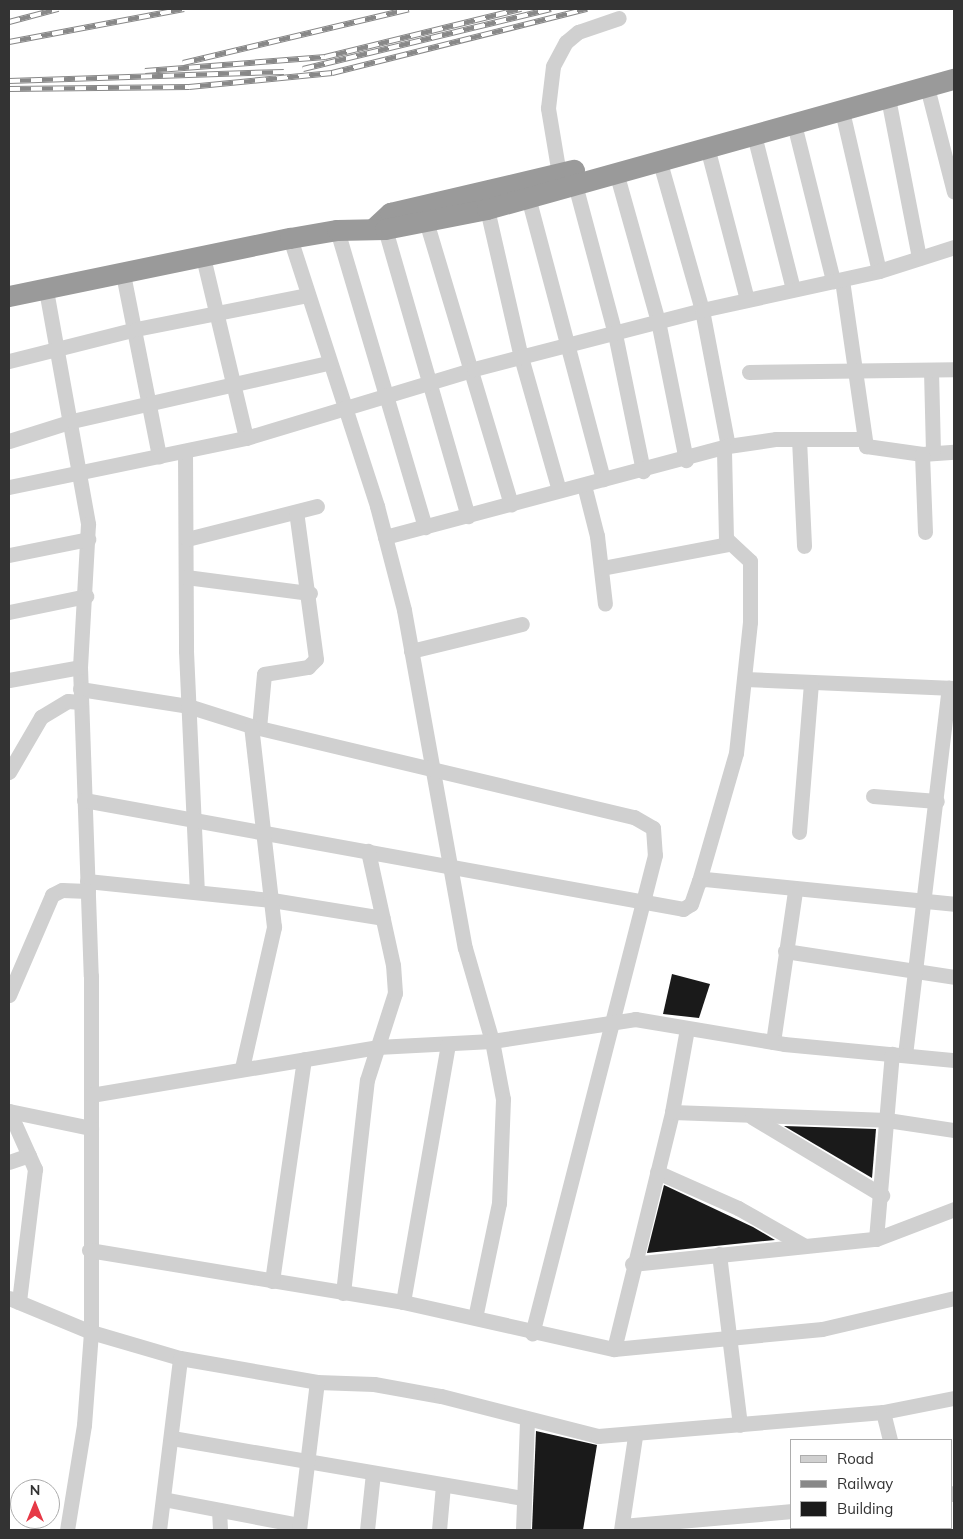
<!DOCTYPE html>
<style>
body{margin:0}
#map{position:relative;width:963px;height:1539px;overflow:hidden;background:#fff;font-family:Mulish,sans-serif}
div>[style]{position:absolute}
[style*='--x']{left:calc(var(--x)*1px);top:calc(var(--y)*1px);width:calc(var(--w)*1px);rotate:calc(var(--a)*1deg)}
.building>*{inset:0;background:#1a1a1a}
.minor>*{height:15px;margin:-7.5px;padding:0 7.5px;transform-origin:7.5px;border-radius:7.5px;background:#d0d0d0}
.highway>*{height:21px;margin:-10.5px;padding:0 10.5px;transform-origin:10.5px;border-radius:10.5px;background:#9a9a9a}
.rail>*{height:5.5px;margin-top:-2.75px;transform-origin:0;background:repeating-linear-gradient(90deg,#fff 0 11px,#888 0 22px);box-sizing:border-box;border-block:1px solid #888}
span{translate:-50% -50%;white-space:nowrap;text-align:center;line-height:1.15;-webkit-text-stroke:5px #fff;paint-order:stroke}
.frame{position:absolute;inset:0;border:10px solid #333;pointer-events:none}
.legend{position:absolute;left:790px;top:1439px;width:162px;height:90px;box-sizing:border-box;background:#fff;border:1px solid #adadad;margin:0;padding:6px 9px;list-style:none;font-size:15px;color:#333}
.legend li{display:flex;align-items:center;gap:10px;height:25px}
.legend b{width:25px;border:1px solid #adadad}
.north{position:absolute;left:10px;top:1479px;width:50px;height:50px;box-sizing:border-box;background:#fff;border:1px solid #adadad;border-radius:50%;rotate:0deg;font-size:14px;font-weight:700;line-height:20px;text-align:center;color:#333}
.north::after{content:'';display:block;margin:auto;width:18px;height:22px;background:#e63946;clip-path:polygon(50% 0,100% 100%,50% 72%,0 100%)}
</style>
<div id="map">
<div class="building">
<i style="clip-path:polygon(672px 974px,710px 984px,699px 1018px,663px 1014px)"></i>
<i style="clip-path:polygon(784px 1126px,876px 1129px,872px 1178px)"></i>
<i style="clip-path:polygon(664px 1185px,753px 1227px,775px 1240px,647px 1253px)"></i>
<i style="clip-path:polygon(536px 1431px,597px 1445px,583px 1530px,532px 1530px)"></i>
</div>
<div class="minor">
<i style="--x:927;--y:87;--w:108;--a:75.6"></i>
<i style="--x:888;--y:98;--w:163;--a:79"></i>
<i style="--x:842;--y:111;--w:164;--a:77"></i>
<i style="--x:794;--y:124;--w:162;--a:76"></i>
<i style="--x:754;--y:135;--w:159;--a:75.8"></i>
<i style="--x:707;--y:147;--w:157;--a:75.3"></i>
<i style="--x:659;--y:159;--w:157;--a:74.1"></i>
<i style="--x:702;--y:310;--w:138;--a:79.2"></i>
<i style="--x:616;--y:172;--w:155;--a:74.3"></i>
<i style="--x:658;--y:321;--w:142;--a:78.6"></i>
<i style="--x:559;--y:174;--w:67;--a:-99.5"></i>
<i style="--x:548;--y:108;--w:42;--a:-83.2"></i>
<i style="--x:553;--y:66;--w:27;--a:-62"></i>
<i style="--x:566;--y:42;--w:16;--a:-40"></i>
<i style="--x:578;--y:32;--w:43;--a:-18.9"></i>
<i style="--x:573;--y:177;--w:163;--a:75"></i>
<i style="--x:615;--y:334;--w:140;--a:78.4"></i>
<i style="--x:528;--y:197;--w:292;--a:75.1"></i>
<i style="--x:487;--y:209;--w:152;--a:77.1"></i>
<i style="--x:521;--y:357;--w:138;--a:74.1"></i>
<i style="--x:426;--y:221;--w:296;--a:73.3"></i>
<i style="--x:385;--y:229;--w:299;--a:73.9"></i>
<i style="--x:337;--y:230;--w:310;--a:73.5"></i>
<i style="--x:290;--y:238;--w:282;--a:72"></i>
<i style="--x:377;--y:506;--w:107;--a:75.4"></i>
<i style="--x:404;--y:610;--w:343;--a:79.8"></i>
<i style="--x:465;--y:948;--w:97;--a:73.8"></i>
<i style="--x:492;--y:1041;--w:59;--a:79.3"></i>
<i style="--x:503;--y:1099;--w:104;--a:92.2"></i>
<i style="--x:499;--y:1203;--w:117;--a:101.8"></i>
<i style="--x:203;--y:257;--w:186;--a:76.6"></i>
<i style="--x:123;--y:274;--w:186;--a:78.8"></i>
<i style="--x:842;--y:280;--w:168;--a:81.8"></i>
<i style="--x:866;--y:446;--w:57;--a:8.1"></i>
<i style="--x:922;--y:454;--w:32;--a:-4"></i>
<i style="--x:46;--y:290;--w:238;--a:79.8"></i>
<i style="--x:88;--y:524;--w:143;--a:93.2"></i>
<i style="--x:80;--y:667;--w:309;--a:88"></i>
<i style="--x:91;--y:976;--w:356;--a:90"></i>
<i style="--x:91;--y:1332;--w:93;--a:94.3"></i>
<i style="--x:84;--y:1425;--w:106;--a:99.2"></i>
<i style="--x:9;--y:361;--w:131;--a:-14.1"></i>
<i style="--x:136;--y:329;--w:174;--a:-11.2"></i>
<i style="--x:931;--y:370;--w:82;--a:88.6"></i>
<i style="--x:749;--y:372;--w:205;--a:-0.8"></i>
<i style="--x:799;--y:439;--w:107;--a:87.3"></i>
<i style="--x:9;--y:441;--w:66;--a:-17.6"></i>
<i style="--x:72;--y:421;--w:262;--a:-12.8"></i>
<i style="--x:185;--y:451;--w:200;--a:89.7"></i>
<i style="--x:186;--y:651;--w:241;--a:87.4"></i>
<i style="--x:922;--y:454;--w:78;--a:87.8"></i>
<i style="--x:584;--y:485;--w:53;--a:75.7"></i>
<i style="--x:597;--y:536;--w:68;--a:83.3"></i>
<i style="--x:9;--y:487;--w:242;--a:-11.7"></i>
<i style="--x:246;--y:438;--w:238;--a:-16.8"></i>
<i style="--x:474;--y:369;--w:236;--a:-14.5"></i>
<i style="--x:702;--y:310;--w:181;--a:-12.4"></i>
<i style="--x:879;--y:271;--w:79;--a:-17.7"></i>
<i style="--x:385;--y:537;--w:355;--a:-14.9"></i>
<i style="--x:728;--y:446;--w:49;--a:-8.3"></i>
<i style="--x:776;--y:439;--w:87;--a:0"></i>
<i style="--x:187;--y:539;--w:134;--a:-14.2"></i>
<i style="--x:9;--y:555;--w:81;--a:-11.4"></i>
<i style="--x:602;--y:568;--w:128;--a:-10.8"></i>
<i style="--x:186;--y:577;--w:125;--a:7.4"></i>
<i style="--x:9;--y:612;--w:79;--a:-11.7"></i>
<i style="--x:411;--y:651;--w:114;--a:-13.7"></i>
<i style="--x:745;--y:679;--w:209;--a:2.5"></i>
<i style="--x:9;--y:680;--w:72;--a:-10.4"></i>
<i style="--x:80;--y:689;--w:109;--a:8.9"></i>
<i style="--x:188;--y:706;--w:66;--a:17.6"></i>
<i style="--x:251;--y:726;--w:394;--a:13.4"></i>
<i style="--x:634;--y:817;--w:22;--a:30"></i>
<i style="--x:653;--y:828;--w:27;--a:86"></i>
<i style="--x:655;--y:855;--w:494;--a:104.4"></i>
<i style="--x:259;--y:728;--w:54;--a:-84.7"></i>
<i style="--x:264;--y:674;--w:45;--a:-9"></i>
<i style="--x:308;--y:667;--w:11;--a:-45"></i>
<i style="--x:316;--y:659;--w:148;--a:-97.7"></i>
<i style="--x:9;--y:772;--w:64;--a:-59.8"></i>
<i style="--x:41;--y:717;--w:31;--a:-31"></i>
<i style="--x:68;--y:701;--w:12;--a:5"></i>
<i style="--x:873;--y:796;--w:64;--a:4.5"></i>
<i style="--x:84;--y:800;--w:609;--a:10.31"></i>
<i style="--x:683;--y:909;--w:9;--a:-32"></i>
<i style="--x:691;--y:904;--w:24;--a:-71"></i>
<i style="--x:699;--y:881;--w:6;--a:-18"></i>
<i style="--x:705;--y:879;--w:250;--a:5.7"></i>
<i style="--x:799;--y:832;--w:149;--a:-85.4"></i>
<i style="--x:87;--y:881;--w:186;--a:5.9"></i>
<i style="--x:272;--y:900;--w:112;--a:9.2"></i>
<i style="--x:699;--y:881;--w:133;--a:-73.9"></i>
<i style="--x:736;--y:753;--w:132;--a:-83.9"></i>
<i style="--x:750;--y:622;--w:61;--a:-90"></i>
<i style="--x:750;--y:561;--w:33;--a:-137"></i>
<i style="--x:726;--y:539;--w:90;--a:-91.3"></i>
<i style="--x:785;--y:951;--w:171;--a:8.7"></i>
<i style="--x:9;--y:995;--w:109;--a:-66.7"></i>
<i style="--x:52;--y:895;--w:11;--a:-27"></i>
<i style="--x:62;--y:890;--w:26;--a:2"></i>
<i style="--x:773;--y:1042;--w:153;--a:-81.7"></i>
<i style="--x:905;--y:1055;--w:370;--a:-83.2"></i>
<i style="--x:242;--y:1068;--w:145;--a:-77.2"></i>
<i style="--x:274;--y:927;--w:202;--a:-96.5"></i>
<i style="--x:91;--y:1095;--w:290;--a:-9.5"></i>
<i style="--x:377;--y:1047;--w:115;--a:-3"></i>
<i style="--x:492;--y:1041;--w:145;--a:-8.7"></i>
<i style="--x:635;--y:1019;--w:151;--a:9.5"></i>
<i style="--x:784;--y:1044;--w:171;--a:5.4"></i>
<i style="--x:9;--y:1111;--w:64;--a:65.9"></i>
<i style="--x:35;--y:1169;--w:134;--a:96.9"></i>
<i style="--x:9;--y:1111;--w:84;--a:11.7"></i>
<i style="--x:672;--y:1112;--w:215;--a:2.1"></i>
<i style="--x:887;--y:1120;--w:68;--a:8.5"></i>
<i style="--x:752;--y:1117;--w:152;--a:31"></i>
<i style="--x:9;--y:1162;--w:21;--a:-19"></i>
<i style="--x:657;--y:1172;--w:89;--a:24"></i>
<i style="--x:738;--y:1208;--w:75;--a:29.6"></i>
<i style="--x:876;--y:1239;--w:186;--a:-85.1"></i>
<i style="--x:89;--y:1250;--w:318;--a:9.4"></i>
<i style="--x:403;--y:1302;--w:216;--a:12.6"></i>
<i style="--x:614;--y:1349;--w:209;--a:-5.5"></i>
<i style="--x:822;--y:1329;--w:136;--a:-13.2"></i>
<i style="--x:719;--y:1254;--w:172;--a:83"></i>
<i style="--x:632;--y:1264;--w:245;--a:-5.9"></i>
<i style="--x:876;--y:1239;--w:84;--a:-21"></i>
<i style="--x:272;--y:1281;--w:224;--a:-81.8"></i>
<i style="--x:343;--y:1293;--w:214;--a:-83.6"></i>
<i style="--x:367;--y:1080;--w:91;--a:-72.2"></i>
<i style="--x:395;--y:993;--w:28;--a:-94"></i>
<i style="--x:393;--y:965;--w:117;--a:-102.4"></i>
<i style="--x:9;--y:1298;--w:89;--a:22.5"></i>
<i style="--x:91;--y:1332;--w:93;--a:16.3"></i>
<i style="--x:180;--y:1358;--w:139;--a:9.9"></i>
<i style="--x:317;--y:1382;--w:57;--a:2"></i>
<i style="--x:374;--y:1384;--w:68;--a:10.2"></i>
<i style="--x:441;--y:1396;--w:162;--a:14.3"></i>
<i style="--x:598;--y:1436;--w:286;--a:-4.8"></i>
<i style="--x:883;--y:1412;--w:72;--a:-11.2"></i>
<i style="--x:403;--y:1302;--w:262;--a:-80.1"></i>
<i style="--x:614;--y:1349;--w:244;--a:-76.2"></i>
<i style="--x:672;--y:1112;--w:84;--a:-79.8"></i>
<i style="--x:883;--y:1412;--w:29;--a:76"></i>
<i style="--x:172;--y:1438;--w:355;--a:9.7"></i>
<i style="--x:952;--y:1494;--w:2;--a:-27"></i>
<i style="--x:163;--y:1499;--w:138;--a:10.8"></i>
<i style="--x:219;--y:1510;--w:20;--a:87"></i>
<i style="--x:622;--y:1526;--w:171;--a:-5"></i>
<i style="--x:914;--y:1528;--w:2;--a:90"></i>
<i style="--x:159;--y:1530;--w:173;--a:-83"></i>
<i style="--x:299;--y:1530;--w:149;--a:-83.1"></i>
<i style="--x:367;--y:1530;--w:57;--a:-84"></i>
<i style="--x:439;--y:1530;--w:45;--a:-84.9"></i>
<i style="--x:523;--y:1530;--w:109;--a:-87.9"></i>
<i style="--x:621;--y:1530;--w:95;--a:-81.5"></i>
</div>
<div class="highway">
<i style="--x:375;--y:227;--w:21;--a:-43"></i>
<i style="--x:390;--y:213;--w:189;--a:-13.2"></i>
<i style="--x:9;--y:296;--w:287;--a:-11.7"></i>
<i style="--x:290;--y:238;--w:48;--a:-9.7"></i>
<i style="--x:337;--y:230;--w:48;--a:-1.2"></i>
<i style="--x:385;--y:229;--w:104;--a:-11.1"></i>
<i style="--x:487;--y:209;--w:485;--a:-15.6"></i>
</div>
<div class="rail">
<i style="--x:9;--y:22;--w:51;--a:-14.9"></i>
<i style="--x:9;--y:42;--w:178;--a:-10.7"></i>
<i style="--x:183;--y:63;--w:232;--a:-13.4"></i>
<i style="--x:303;--y:69;--w:255;--a:-13.6"></i>
<i style="--x:145;--y:71;--w:181;--a:-4.4"></i>
<i style="--x:325;--y:57;--w:202;--a:-13.8"></i>
<i style="--x:9;--y:81;--w:275;--a:-1.9"></i>
<i style="--x:9;--y:89;--w:180;--a:-0.6"></i>
<i style="--x:189;--y:87;--w:144;--a:-5.6"></i>
<i style="--x:332;--y:73;--w:263;--a:-14.1"></i>
</div>
<div class="frame"></div>
<ul class="legend">
<li><b style="height:6px;background:#d0d0d0"></b>Road</li>
<li><b style="height:6px;background:#888"></b>Railway</li>
<li><b style="height:14px;background:#1a1a1a"></b>Building</li>
</ul>
<div class="north">N</div>
</div>
